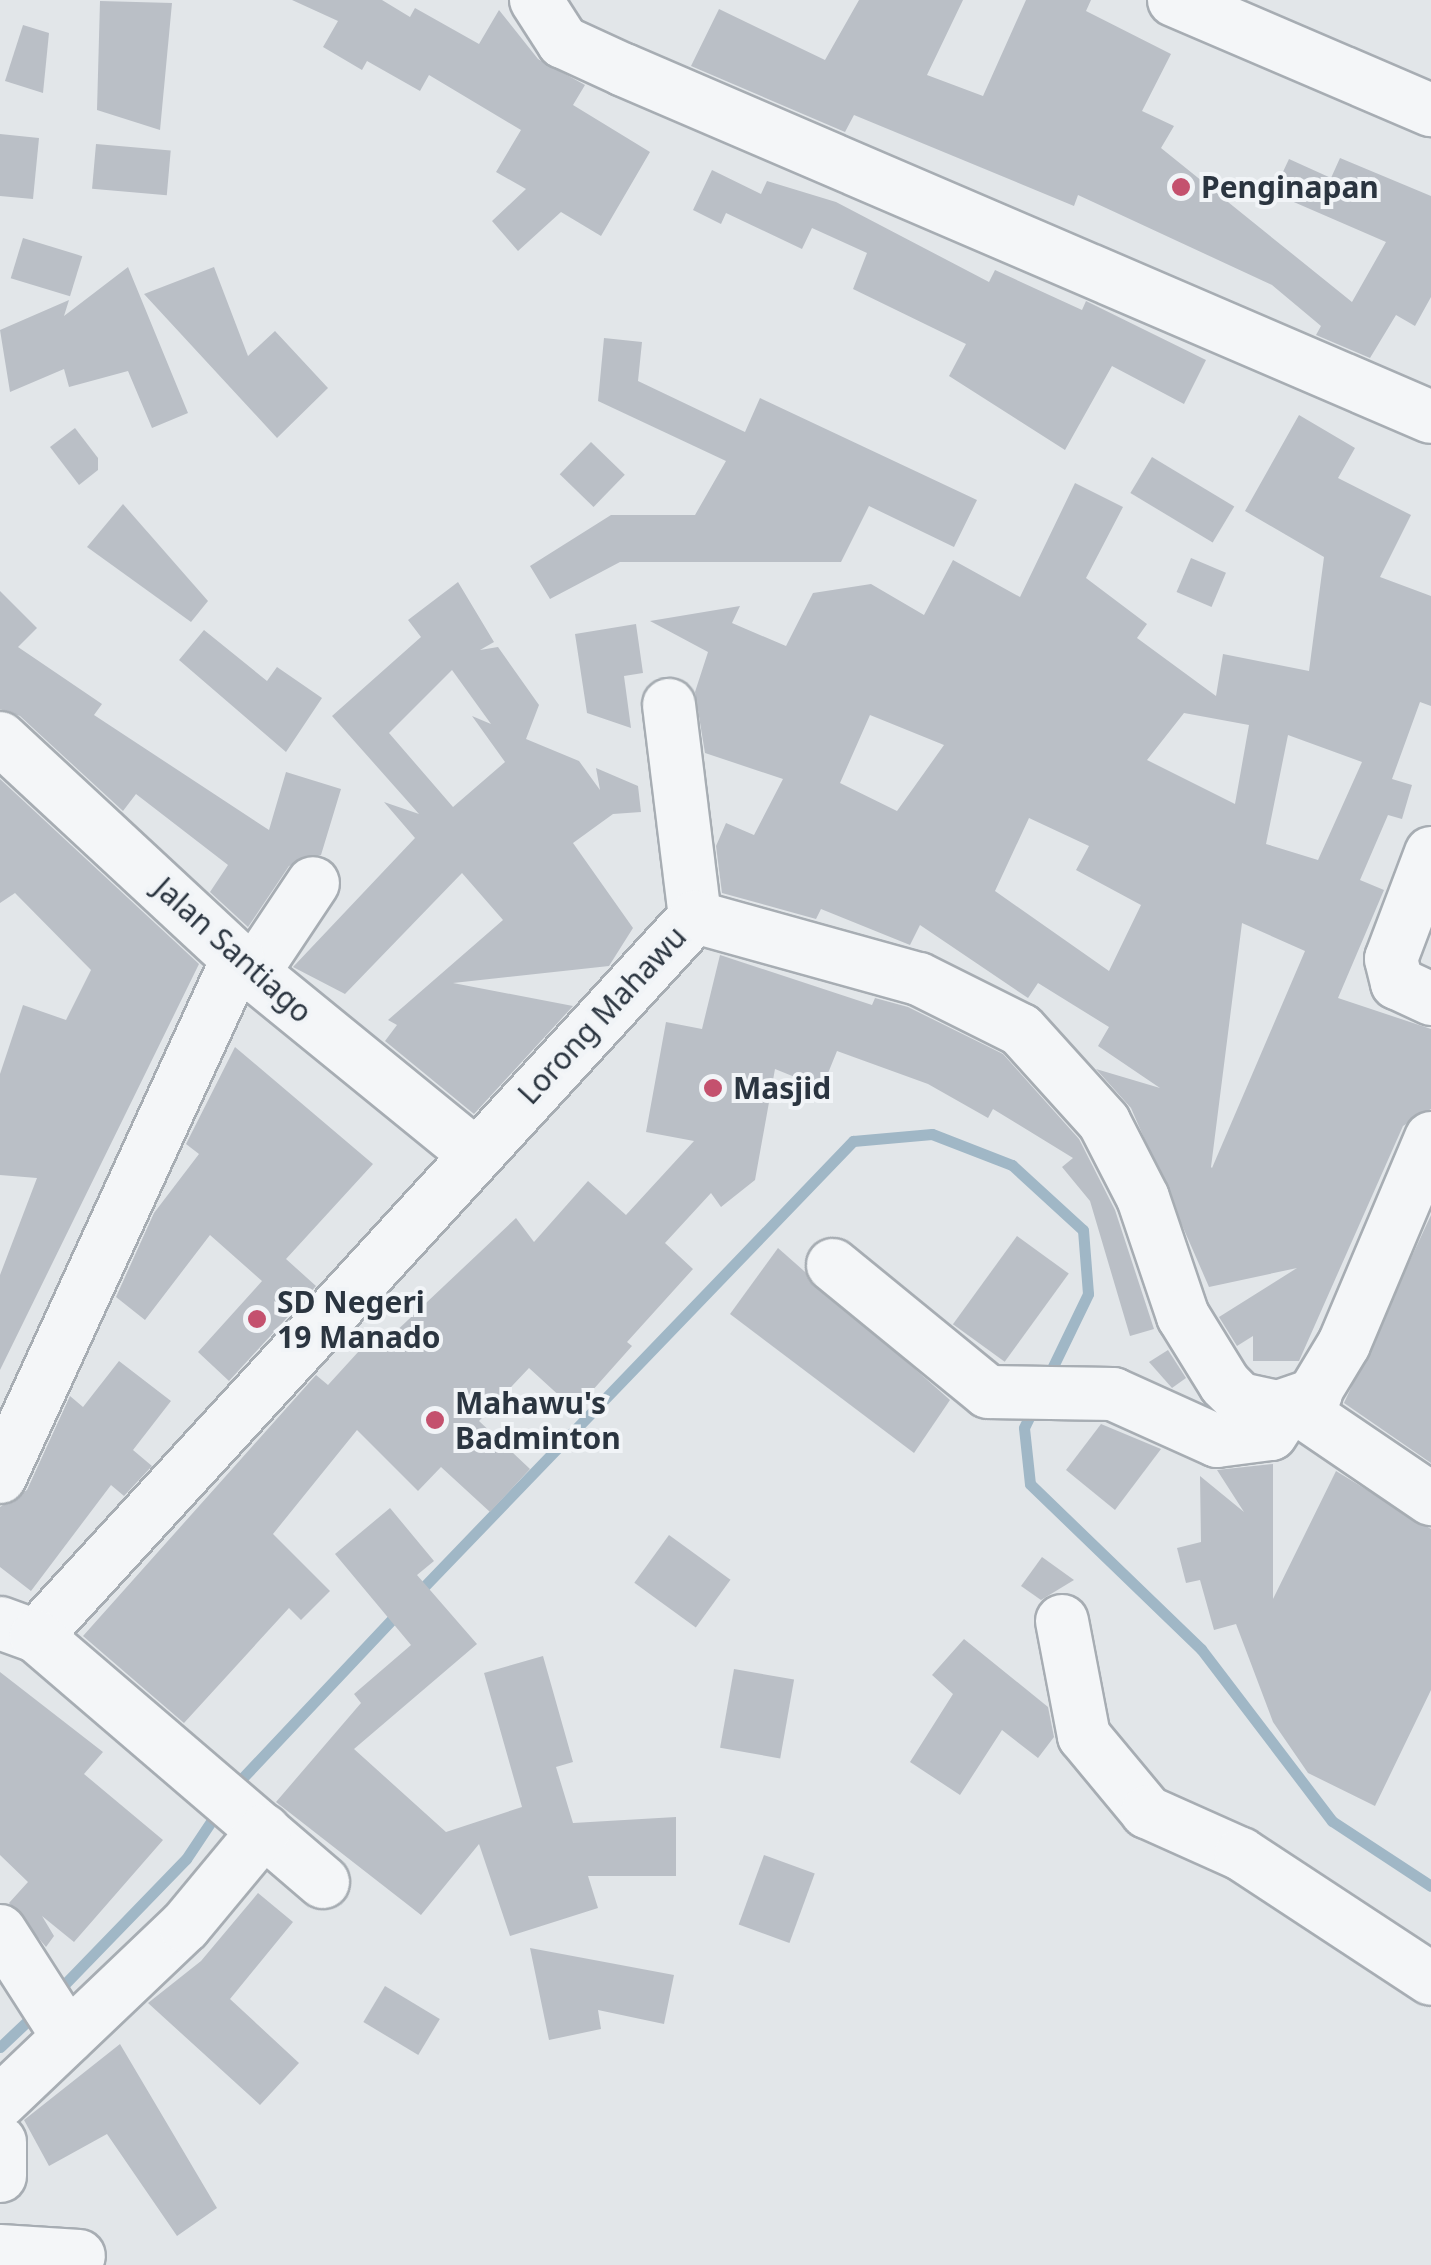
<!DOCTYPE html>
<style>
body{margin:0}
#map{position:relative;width:1431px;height:2265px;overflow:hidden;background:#e2e6e9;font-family:"Noto Sans",sans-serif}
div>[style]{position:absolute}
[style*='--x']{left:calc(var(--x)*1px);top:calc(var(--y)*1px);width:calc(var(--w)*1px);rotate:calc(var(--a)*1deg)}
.stream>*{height:11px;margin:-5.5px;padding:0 5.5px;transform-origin:5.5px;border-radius:5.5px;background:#a0b7c6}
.building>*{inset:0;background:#babfc6;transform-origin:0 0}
.roads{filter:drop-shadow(2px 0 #a7adb3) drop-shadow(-2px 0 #a7adb3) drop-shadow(0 2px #a7adb3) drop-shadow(0 -2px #a7adb3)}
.minor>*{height:52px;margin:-26px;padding:0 26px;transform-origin:26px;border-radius:26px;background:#f4f6f8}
.dots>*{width:28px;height:28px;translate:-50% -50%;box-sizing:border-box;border:5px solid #f1f4f7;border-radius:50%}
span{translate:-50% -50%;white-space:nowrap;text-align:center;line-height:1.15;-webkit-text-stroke:8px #f1f4f7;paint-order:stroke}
.poi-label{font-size:30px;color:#2b3540;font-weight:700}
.left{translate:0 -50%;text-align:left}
.street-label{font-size:30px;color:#2b3540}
</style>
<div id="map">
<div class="stream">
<i style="--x:1035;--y:1405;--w:25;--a:116"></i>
<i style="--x:1024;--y:1428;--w:56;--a:83.9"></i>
<i style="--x:1030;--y:1484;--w:238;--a:44"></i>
<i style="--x:1201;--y:1649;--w:216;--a:52.7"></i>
<i style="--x:1332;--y:1821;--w:118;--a:33.3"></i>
<i style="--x:415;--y:1596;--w:632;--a:-46.09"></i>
<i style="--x:853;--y:1141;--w:79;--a:-5.1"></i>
<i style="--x:932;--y:1134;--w:86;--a:21.2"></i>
<i style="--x:1012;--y:1165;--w:96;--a:42.5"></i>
<i style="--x:1083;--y:1230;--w:64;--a:85.5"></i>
<i style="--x:1088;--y:1294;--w:94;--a:115.8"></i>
<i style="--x:233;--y:1788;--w:241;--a:-46.7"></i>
<i style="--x:57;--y:1992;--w:185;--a:-45.9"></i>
<i style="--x:186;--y:1859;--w:61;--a:-56.3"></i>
<i style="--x:0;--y:2047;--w:51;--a:-43.4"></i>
</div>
<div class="building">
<i style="clip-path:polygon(292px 0,382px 0,410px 17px,415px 8px,479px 44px,499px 10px,538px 59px,585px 85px,573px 105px,650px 152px,601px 236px,561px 212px,518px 251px,492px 221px,526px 189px,496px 172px,521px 130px,429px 75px,420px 91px,367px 61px,362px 70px,323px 47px,338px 21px)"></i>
<i style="clip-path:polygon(859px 0,963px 0,927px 75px,983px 96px,1026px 0,1091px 0,1086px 11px,1171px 54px,1142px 111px,1174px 126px,1161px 148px,1352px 302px,1386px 242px,1273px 193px,1289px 159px,1331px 178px,1340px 158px,1431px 196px,1431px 297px,1415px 326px,1396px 315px,1370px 358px,1316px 335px,1321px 326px,1272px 285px,1078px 195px,1074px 206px,854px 115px,845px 132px,691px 66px,719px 9px,825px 60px)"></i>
<i style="clip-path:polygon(100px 1px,172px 3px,160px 130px,97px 110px)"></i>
<i style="clip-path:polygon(23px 25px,49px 33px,43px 93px,5px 81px)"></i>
<i style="clip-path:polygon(0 134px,39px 138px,33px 199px,0 196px)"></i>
<i style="left:96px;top:144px;width:75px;height:45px;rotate:5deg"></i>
<i style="clip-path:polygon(712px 170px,761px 194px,767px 181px,836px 202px,989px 282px,995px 270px,1082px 310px,1086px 301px,1206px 360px,1184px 404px,1112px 366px,1065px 450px,949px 376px,966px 344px,853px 289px,867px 253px,812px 228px,802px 249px,726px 213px,721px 224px,693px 210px)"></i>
<i style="left:23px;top:238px;width:62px;height:42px;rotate:17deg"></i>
<i style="clip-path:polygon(128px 267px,188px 413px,152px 428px,128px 371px,69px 387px,64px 369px,10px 392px,0 330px,69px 300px,64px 316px)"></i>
<i style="clip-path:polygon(214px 267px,248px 356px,275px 331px,328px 388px,277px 438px,144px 294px)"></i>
<i style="clip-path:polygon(604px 338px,642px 342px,638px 381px,745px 432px,760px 398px,977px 500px,954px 547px,869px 506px,841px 562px,620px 562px,550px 599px,530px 566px,611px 515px,695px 515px,726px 461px,598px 401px)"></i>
<i style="clip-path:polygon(evenodd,1299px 415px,1355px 448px,1338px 478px,1411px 515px,1380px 577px,1431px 596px,1431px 706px,1420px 702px,1392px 779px,1412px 785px,1402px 819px,1388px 815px,1360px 880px,1384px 890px,1338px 998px,1431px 1029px,1431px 1109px,1403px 1126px,1299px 1361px,1253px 1361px,1253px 1336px,1237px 1346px,1219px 1317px,1297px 1268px,1209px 1287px,1131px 1108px,1096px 1069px,1160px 1088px,1098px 1046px,1109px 1027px,1038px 983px,1028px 998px,920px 925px,910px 945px,821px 909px,816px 919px,722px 893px,716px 846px,726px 823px,754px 835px,783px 779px,705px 753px,695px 692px,708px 652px,650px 621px,740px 606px,732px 623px,786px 646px,813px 593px,871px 584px,924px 615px,953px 560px,1020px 597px,1075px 483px,1123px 507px,1086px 578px,1147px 624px,1137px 638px,1216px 696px,1223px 654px,1309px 671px,1324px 557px,1245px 511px,1299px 415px,1184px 713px,1249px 725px,1235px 804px,1147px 760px,1184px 713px,1299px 415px,870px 715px,944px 745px,897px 811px,840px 783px,870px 715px,1299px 415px,1288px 735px,1362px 762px,1318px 860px,1266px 844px,1288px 735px,1299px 415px,1029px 818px,1089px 846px,1076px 870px,1141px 905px,1109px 971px,995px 891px,1029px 818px,1299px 415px,1242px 923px,1305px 951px,1212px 1168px,1211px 1167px,1242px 923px)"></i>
<i style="clip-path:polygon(75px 428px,98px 458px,98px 470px,79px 485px,50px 447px)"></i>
<i style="left:591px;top:442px;width:47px;height:45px;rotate:44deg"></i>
<i style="left:1152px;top:457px;width:96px;height:42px;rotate:31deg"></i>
<i style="clip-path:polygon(123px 504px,208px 601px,191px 622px,87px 547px)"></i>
<i style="left:1191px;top:558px;width:38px;height:37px;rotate:23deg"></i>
<i style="clip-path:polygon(evenodd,458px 582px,494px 642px,480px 650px,498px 647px,539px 705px,526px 739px,579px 761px,600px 790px,596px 768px,638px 786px,641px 812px,613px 814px,573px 843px,633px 928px,609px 966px,453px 983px,573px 1006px,474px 1114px,385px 1041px,397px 1025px,388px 1020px,503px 920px,462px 873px,345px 994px,293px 967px,415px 838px,384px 802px,419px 814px,332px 716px,421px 637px,408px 620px,458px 582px,452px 670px,491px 724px,472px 716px,505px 762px,453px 807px,389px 733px,452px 670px)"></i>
<i style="clip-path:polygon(0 591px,37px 628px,18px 647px,102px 704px,94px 715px,269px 830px,286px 772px,341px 789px,321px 855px,289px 866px,248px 927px,210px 892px,228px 865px,136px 794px,123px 811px,20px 716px,0 709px)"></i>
<i style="clip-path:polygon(636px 624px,643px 673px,624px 676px,631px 728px,587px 713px,575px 634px)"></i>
<i style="clip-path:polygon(204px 630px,267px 681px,277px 667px,322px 698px,286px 752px,179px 660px)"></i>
<i style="clip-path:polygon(0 779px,199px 964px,0 1370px,0 1275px,37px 1178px,0 1175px,0 1074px,23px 1005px,66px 1020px,91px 970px,15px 893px,0 903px)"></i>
<i style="clip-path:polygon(720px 955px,872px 1005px,875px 998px,908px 1007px,1003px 1054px,1079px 1139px,1115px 1210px,1154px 1329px,1130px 1336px,1090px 1201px,1062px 1167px,1073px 1158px,993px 1109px,988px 1118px,928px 1084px,837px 1051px,822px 1088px,775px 1069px,755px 1180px,721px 1207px,711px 1193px,665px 1243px,693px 1269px,627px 1342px,632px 1346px,575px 1410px,529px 1368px,479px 1421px,530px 1469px,490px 1512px,441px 1467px,418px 1491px,357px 1430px,273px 1534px,330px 1591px,301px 1620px,289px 1608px,184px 1723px,83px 1636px,316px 1375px,328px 1385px,380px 1328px,390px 1337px,516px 1218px,534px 1242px,588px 1181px,626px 1215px,694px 1141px,646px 1132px,666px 1022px,702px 1029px)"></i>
<i style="clip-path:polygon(235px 1047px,373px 1164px,286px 1259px,316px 1286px,229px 1381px,198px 1352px,262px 1281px,210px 1235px,145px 1320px,116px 1297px,154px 1213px,199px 1154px,186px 1144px)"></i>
<i style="clip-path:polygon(1431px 1215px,1431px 1463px,1344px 1403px)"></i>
<i style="left:1017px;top:1236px;width:64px;height:109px;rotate:36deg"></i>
<i style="clip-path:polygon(778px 1248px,950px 1400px,914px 1453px,730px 1314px)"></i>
<i style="clip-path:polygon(1168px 1350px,1186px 1378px,1172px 1388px,1149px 1362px)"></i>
<i style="clip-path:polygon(119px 1361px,171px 1401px,133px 1450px,152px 1466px,124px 1496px,111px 1485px,31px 1591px,0 1567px,0 1507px,27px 1490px,70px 1396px,83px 1407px)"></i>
<i style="clip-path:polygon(1101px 1424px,1161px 1449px,1115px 1510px,1066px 1470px)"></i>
<i style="clip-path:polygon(1273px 1464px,1273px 1599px,1336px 1471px,1431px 1529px,1431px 1690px,1375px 1806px,1308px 1773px,1273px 1722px,1236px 1624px,1214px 1630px,1200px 1580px,1186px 1583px,1177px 1548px,1201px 1542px,1200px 1476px,1244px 1512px,1217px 1470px)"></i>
<i style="clip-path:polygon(390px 1508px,434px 1561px,417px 1575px,477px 1644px,354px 1749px,446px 1832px,522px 1807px,484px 1673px,543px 1656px,573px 1762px,556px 1767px,573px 1823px,676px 1817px,676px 1876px,588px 1876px,598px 1908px,510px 1936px,479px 1844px,421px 1915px,276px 1802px,361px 1703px,354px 1694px,411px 1645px,335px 1554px)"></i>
<i style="left:669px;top:1535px;width:76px;height:59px;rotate:36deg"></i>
<i style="clip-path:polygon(1042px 1557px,1074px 1580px,1041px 1600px,1021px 1586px)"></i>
<i style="clip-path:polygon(964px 1639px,1048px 1707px,1054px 1737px,1038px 1758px,1002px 1730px,960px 1795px,910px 1762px,953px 1694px,932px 1675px)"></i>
<i style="left:734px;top:1669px;width:61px;height:80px;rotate:10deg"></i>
<i style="clip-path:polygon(0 1672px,103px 1752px,84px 1774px,163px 1840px,74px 1942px,42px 1916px,54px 1936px,46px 1947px,9px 1903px,28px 1882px,0 1855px)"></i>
<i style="left:764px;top:1855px;width:54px;height:74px;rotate:20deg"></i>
<i style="clip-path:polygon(258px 1893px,293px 1922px,230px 1999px,299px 2063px,260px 2105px,148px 2003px,201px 1961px)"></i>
<i style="clip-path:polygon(530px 1948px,674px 1975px,664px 2024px,598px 2010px,601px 2029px,549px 2040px)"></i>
<i style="left:385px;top:1986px;width:64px;height:42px;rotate:31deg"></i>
<i style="clip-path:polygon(120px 2044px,217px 2208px,177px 2236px,107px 2134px,49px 2166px,24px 2120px)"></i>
</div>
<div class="roads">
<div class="minor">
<i style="--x:536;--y:0;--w:50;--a:57.3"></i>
<i style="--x:563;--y:42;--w:67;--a:24.7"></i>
<i style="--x:624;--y:70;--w:878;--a:23.27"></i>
<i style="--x:1174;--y:0;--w:280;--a:23.2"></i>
<i style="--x:669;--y:705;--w:214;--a:83"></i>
<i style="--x:0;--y:738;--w:345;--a:42.9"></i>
<i style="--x:253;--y:973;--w:285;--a:39.2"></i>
<i style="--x:1431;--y:853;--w:113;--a:110.7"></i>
<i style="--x:1391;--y:959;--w:25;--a:76"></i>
<i style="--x:1397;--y:983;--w:38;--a:25"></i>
<i style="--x:253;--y:973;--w:108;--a:-56.3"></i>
<i style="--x:1431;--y:1138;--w:224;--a:112.9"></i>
<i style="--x:1344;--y:1344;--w:79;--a:121.1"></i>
<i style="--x:1303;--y:1412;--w:155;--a:34.2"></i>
<i style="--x:833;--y:1265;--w:200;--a:39.3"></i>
<i style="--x:988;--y:1392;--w:125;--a:0.9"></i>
<i style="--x:1113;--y:1394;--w:114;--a:24.3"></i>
<i style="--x:1217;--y:1441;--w:54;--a:-7.4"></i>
<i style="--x:1271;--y:1434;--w:35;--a:-57"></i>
<i style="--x:0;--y:1477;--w:571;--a:-65.37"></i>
<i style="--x:1062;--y:1621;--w:117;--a:79.2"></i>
<i style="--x:1084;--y:1736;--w:99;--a:50.3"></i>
<i style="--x:1147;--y:1812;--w:103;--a:24.1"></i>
<i style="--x:1241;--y:1854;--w:227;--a:33.3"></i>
<i style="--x:0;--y:1623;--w:38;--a:20"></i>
<i style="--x:36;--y:1636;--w:975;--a:-47.49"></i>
<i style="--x:695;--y:917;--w:232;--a:15.5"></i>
<i style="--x:919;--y:979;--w:114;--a:26.6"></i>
<i style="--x:1021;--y:1030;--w:124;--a:47.9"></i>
<i style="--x:1104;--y:1122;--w:85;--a:62.8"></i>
<i style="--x:1143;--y:1198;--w:125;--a:71.3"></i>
<i style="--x:1183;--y:1316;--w:80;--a:58.3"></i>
<i style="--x:1225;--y:1384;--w:21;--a:45"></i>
<i style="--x:1240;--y:1399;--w:39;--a:12"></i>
<i style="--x:1278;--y:1407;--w:40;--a:-18.9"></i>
<i style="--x:36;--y:1636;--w:378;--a:40.6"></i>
<i style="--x:0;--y:1931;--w:126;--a:57.3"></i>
<i style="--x:0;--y:2102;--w:255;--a:-43.6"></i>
<i style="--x:185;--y:1926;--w:124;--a:-50.3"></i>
<i style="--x:0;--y:2142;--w:34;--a:90"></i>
<i style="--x:0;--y:2251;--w:79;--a:3.6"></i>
</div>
</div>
<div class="dots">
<i style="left:1181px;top:187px;background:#c4516e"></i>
<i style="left:713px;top:1088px;background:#c4516e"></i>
<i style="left:257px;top:1319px;background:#c4516e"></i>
<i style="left:435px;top:1420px;background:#c4516e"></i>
</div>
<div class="poi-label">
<span class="left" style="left:1201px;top:187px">Penginapan</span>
<span class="left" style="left:733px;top:1088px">Masjid</span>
<span class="left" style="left:277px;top:1319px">SD Negeri<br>19 Manado</span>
<span class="left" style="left:455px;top:1420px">Mahawu's<br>Badminton</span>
</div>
<div class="street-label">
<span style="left:233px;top:950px;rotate:42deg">Jalan Santiago</span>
<span style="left:602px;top:1015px;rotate:-47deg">Lorong Mahawu</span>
</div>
</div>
